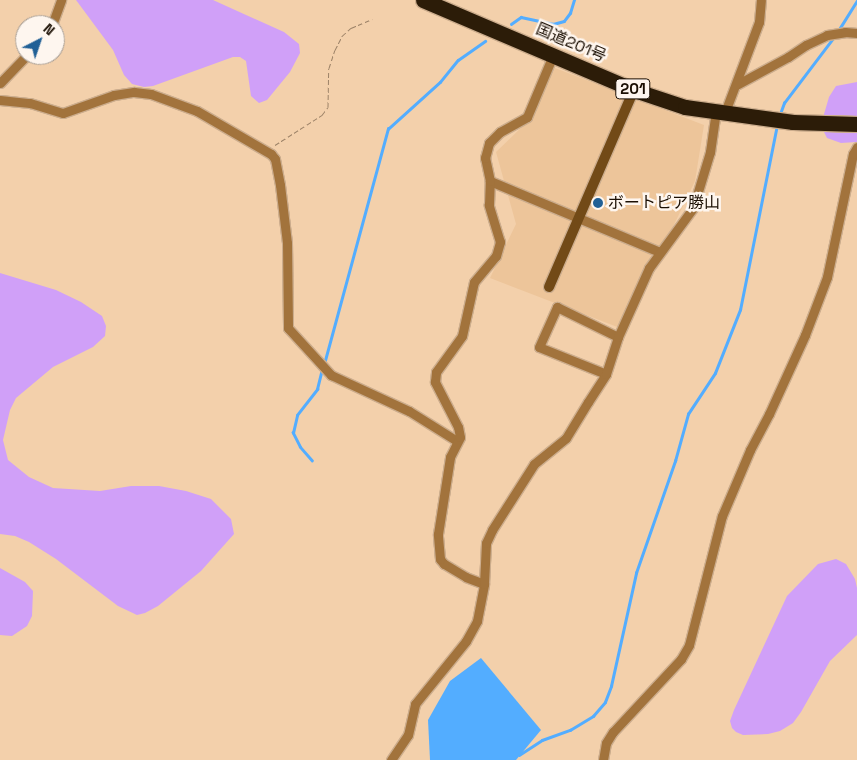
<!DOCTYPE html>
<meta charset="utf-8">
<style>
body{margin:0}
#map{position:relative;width:857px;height:760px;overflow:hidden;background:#f3d0ab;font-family:"Space Grotesk","Noto Sans JP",sans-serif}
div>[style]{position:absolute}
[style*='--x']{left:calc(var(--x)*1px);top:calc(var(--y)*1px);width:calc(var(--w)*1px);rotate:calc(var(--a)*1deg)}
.built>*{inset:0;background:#edc59a}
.green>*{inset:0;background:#d0a0f8}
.water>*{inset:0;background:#53adff}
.stream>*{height:2.5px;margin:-1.25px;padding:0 1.25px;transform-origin:1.25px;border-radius:1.25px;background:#53adff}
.path>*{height:1px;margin-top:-0.5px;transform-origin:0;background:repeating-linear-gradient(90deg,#9c8267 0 5px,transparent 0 7.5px)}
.roads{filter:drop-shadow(1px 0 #ccad8d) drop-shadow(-1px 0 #ccad8d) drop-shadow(0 1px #ccad8d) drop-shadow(0 -1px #ccad8d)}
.street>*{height:9px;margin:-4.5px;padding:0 4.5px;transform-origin:4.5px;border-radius:4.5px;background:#a2733c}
.secondary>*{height:10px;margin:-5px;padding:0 5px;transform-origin:5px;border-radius:5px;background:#724a17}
.highway>*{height:15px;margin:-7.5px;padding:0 7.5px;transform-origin:7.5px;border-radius:7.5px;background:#2c1c08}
.dots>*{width:14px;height:14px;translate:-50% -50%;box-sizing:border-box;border:2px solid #fef6ef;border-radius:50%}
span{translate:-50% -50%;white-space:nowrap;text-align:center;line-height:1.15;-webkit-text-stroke:5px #fef6ef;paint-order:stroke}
.shield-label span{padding:1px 4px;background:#fef6ef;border:1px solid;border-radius:4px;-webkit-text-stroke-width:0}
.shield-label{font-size:15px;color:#1b0f03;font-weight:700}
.street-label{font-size:16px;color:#1b0f03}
.poi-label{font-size:16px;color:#1b0f03}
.left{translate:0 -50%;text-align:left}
.north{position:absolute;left:15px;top:15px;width:50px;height:50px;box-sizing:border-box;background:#fef6ef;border:1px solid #a39a91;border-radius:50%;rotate:41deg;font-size:14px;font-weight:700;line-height:20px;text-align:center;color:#1b0f03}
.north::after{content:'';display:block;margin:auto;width:18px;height:22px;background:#216096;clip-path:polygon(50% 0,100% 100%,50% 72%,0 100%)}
</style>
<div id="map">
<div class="built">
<i style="clip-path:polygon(555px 68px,704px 125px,695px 181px,659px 256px,620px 328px,490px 278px,516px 224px,496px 152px,527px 122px)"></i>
</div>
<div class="green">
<i style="clip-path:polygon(76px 0,213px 0,284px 32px,299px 44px,300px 53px,290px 72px,267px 100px,259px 103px,251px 96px,246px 61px,240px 57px,233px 57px,153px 86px,144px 87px,132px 84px,124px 75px,113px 50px)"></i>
<i style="clip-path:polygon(857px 82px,857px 142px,841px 143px,827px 138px,824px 132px,822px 121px,829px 97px,836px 86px)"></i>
<i style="clip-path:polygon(0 273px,56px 290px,81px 302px,102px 316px,106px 326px,105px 336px,93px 347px,53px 367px,16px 398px,10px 410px,3px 440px,8px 460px,29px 477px,53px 488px,100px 491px,131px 486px,159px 486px,186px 491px,211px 499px,231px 519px,234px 534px,201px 571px,158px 606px,145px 613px,137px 615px,118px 606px,56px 559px,29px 542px,15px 536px,0 534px)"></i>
<i style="clip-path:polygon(836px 559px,846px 564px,855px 579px,857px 588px,857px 635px,830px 661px,801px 712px,793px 723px,780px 731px,768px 734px,743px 735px,736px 732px,732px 728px,730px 721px,734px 710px,787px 596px,818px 564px)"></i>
<i style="clip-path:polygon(0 568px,25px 582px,33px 591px,32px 616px,27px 626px,12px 636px,0 635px)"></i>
</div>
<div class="water">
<i style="clip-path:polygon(481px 658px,541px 730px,516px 760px,430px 760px,428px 720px,450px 681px)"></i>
</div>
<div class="stream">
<i style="--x:511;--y:24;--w:12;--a:-35"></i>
<i style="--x:521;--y:17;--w:33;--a:12"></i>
<i style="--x:553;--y:24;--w:11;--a:-15"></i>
<i style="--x:564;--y:21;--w:10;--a:-53"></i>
<i style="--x:570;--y:13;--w:14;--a:-73"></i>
<i style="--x:838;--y:31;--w:36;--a:-58"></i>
<i style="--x:780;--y:114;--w:12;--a:-70"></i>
<i style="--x:784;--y:103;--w:83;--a:-52.9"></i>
<i style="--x:324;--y:364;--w:244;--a:-74.8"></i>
<i style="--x:388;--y:129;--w:70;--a:-42.1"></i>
<i style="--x:440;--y:82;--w:28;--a:-51"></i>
<i style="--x:458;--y:60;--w:33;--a:-35"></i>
<i style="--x:312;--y:461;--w:18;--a:-131"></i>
<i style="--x:300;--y:447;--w:16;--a:-117"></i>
<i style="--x:293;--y:433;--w:18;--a:-77"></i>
<i style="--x:297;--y:415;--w:33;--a:-52"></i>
<i style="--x:317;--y:389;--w:21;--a:-76"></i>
<i style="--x:519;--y:755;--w:27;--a:-33"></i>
<i style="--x:542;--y:740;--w:30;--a:-20"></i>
<i style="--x:570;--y:730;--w:27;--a:-31"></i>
<i style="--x:593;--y:716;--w:18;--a:-49"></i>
<i style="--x:605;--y:702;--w:17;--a:-69"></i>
<i style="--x:611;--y:686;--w:116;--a:-77.5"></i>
<i style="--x:636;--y:573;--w:119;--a:-70.8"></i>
<i style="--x:675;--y:461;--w:49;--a:-74.5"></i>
<i style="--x:688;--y:414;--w:49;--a:-56.6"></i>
<i style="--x:715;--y:373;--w:68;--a:-68.4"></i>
<i style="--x:740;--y:310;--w:190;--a:-78.7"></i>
</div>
<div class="path">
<i style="--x:275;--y:145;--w:56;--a:-32.6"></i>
<i style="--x:322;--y:115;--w:10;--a:-53"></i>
<i style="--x:328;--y:107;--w:39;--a:-89"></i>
<i style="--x:329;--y:68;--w:19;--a:-72"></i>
<i style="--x:335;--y:50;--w:16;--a:-63"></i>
<i style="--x:342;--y:36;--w:12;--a:-42"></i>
<i style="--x:351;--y:28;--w:23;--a:-23"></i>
</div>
<div class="roads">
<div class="street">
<i style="--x:52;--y:25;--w:27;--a:-70"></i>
<i style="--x:0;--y:83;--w:39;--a:-46"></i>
<i style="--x:738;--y:84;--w:57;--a:-28.4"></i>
<i style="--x:788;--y:57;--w:22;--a:-34"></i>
<i style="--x:806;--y:45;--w:23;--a:-25"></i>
<i style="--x:827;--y:35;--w:18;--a:-9"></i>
<i style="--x:845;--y:32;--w:12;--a:5"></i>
<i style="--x:0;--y:100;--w:30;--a:6"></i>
<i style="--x:30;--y:103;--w:34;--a:17"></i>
<i style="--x:63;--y:113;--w:54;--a:-19.4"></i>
<i style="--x:114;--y:95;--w:20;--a:-9"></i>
<i style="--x:134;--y:92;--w:17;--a:7"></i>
<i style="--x:151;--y:94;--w:49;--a:20.3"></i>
<i style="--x:197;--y:111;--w:86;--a:30.2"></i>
<i style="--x:271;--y:154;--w:6;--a:51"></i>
<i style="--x:275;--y:159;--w:26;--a:79"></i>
<i style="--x:280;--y:185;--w:58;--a:83.1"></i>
<i style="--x:287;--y:243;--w:85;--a:89.3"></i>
<i style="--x:288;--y:328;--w:64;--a:47.5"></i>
<i style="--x:331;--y:375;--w:86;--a:24.8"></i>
<i style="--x:409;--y:411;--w:57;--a:32"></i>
<i style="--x:725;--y:112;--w:96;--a:-69.3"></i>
<i style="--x:759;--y:22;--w:22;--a:-85"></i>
<i style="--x:490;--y:181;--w:184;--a:22.7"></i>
<i style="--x:606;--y:374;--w:72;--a:-158.1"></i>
<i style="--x:539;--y:347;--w:44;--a:-65.8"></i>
<i style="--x:557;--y:307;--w:68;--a:26.2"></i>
<i style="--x:484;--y:584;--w:19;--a:-159"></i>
<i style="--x:466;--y:577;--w:26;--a:-149"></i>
<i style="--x:444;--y:564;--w:6;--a:-129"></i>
<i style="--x:440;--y:559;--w:25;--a:-95"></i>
<i style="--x:438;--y:534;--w:78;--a:-81.1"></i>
<i style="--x:450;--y:457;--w:22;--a:-63"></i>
<i style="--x:460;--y:437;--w:10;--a:-101"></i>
<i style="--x:458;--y:427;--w:51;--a:-117.1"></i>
<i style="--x:435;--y:382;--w:10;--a:-84"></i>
<i style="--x:436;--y:372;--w:44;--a:-54.2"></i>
<i style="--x:462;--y:336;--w:55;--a:-77.5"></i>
<i style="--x:474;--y:282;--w:34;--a:-50"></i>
<i style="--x:496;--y:256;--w:15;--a:-74"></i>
<i style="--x:500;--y:242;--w:39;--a:-107"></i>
<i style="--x:489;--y:205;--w:24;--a:-88"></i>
<i style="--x:490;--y:181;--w:24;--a:-102"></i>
<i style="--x:485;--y:158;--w:16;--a:-75"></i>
<i style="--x:489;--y:143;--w:16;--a:-45"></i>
<i style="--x:500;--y:132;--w:31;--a:-29"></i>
<i style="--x:527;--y:117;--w:67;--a:-67.2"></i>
<i style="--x:391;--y:760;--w:30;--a:-56"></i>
<i style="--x:408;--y:735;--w:32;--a:-77"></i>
<i style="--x:415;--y:704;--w:81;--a:-51"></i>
<i style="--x:466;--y:641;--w:23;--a:-61"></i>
<i style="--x:477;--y:621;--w:38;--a:-79"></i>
<i style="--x:484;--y:584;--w:41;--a:-87.2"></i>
<i style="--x:486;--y:543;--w:14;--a:-65"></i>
<i style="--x:492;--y:530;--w:78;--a:-57.5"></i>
<i style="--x:534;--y:464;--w:41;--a:-39.1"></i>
<i style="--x:566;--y:438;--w:42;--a:-58.6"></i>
<i style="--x:588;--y:402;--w:33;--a:-57"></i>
<i style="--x:606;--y:374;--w:39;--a:-72"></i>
<i style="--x:618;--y:337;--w:76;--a:-65.8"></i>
<i style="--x:649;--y:268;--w:74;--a:-53.7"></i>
<i style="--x:693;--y:208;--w:59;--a:-73.1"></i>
<i style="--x:710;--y:152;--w:41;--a:-81.7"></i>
<i style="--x:603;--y:760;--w:17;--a:-80"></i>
<i style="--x:606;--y:743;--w:13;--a:-58"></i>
<i style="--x:613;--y:732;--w:100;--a:-47"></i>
<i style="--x:681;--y:659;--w:16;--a:-60"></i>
<i style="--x:689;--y:645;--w:133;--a:-75.7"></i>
<i style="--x:722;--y:516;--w:72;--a:-67"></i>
<i style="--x:750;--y:450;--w:41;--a:-62.2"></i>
<i style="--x:769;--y:414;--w:87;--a:-65.5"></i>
<i style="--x:805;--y:335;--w:62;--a:-69.2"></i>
<i style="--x:827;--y:277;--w:126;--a:-78.1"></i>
<i style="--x:853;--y:154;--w:8;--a:-60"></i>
</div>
<div class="secondary">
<i style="--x:549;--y:287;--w:215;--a:-66.7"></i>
</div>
<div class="highway">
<i style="--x:423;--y:0;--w:229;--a:23.1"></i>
<i style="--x:634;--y:90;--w:54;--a:18.4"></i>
<i style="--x:685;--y:107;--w:109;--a:7.9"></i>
<i style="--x:793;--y:122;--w:64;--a:1.8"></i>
</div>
</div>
<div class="dots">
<i style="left:598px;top:203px;background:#216096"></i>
</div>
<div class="shield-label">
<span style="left:633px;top:89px">201</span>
</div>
<div class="street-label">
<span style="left:571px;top:43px;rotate:23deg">国道201号</span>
</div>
<div class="poi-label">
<span class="left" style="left:608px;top:203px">ボートピア勝山</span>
</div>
<div class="north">N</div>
</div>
